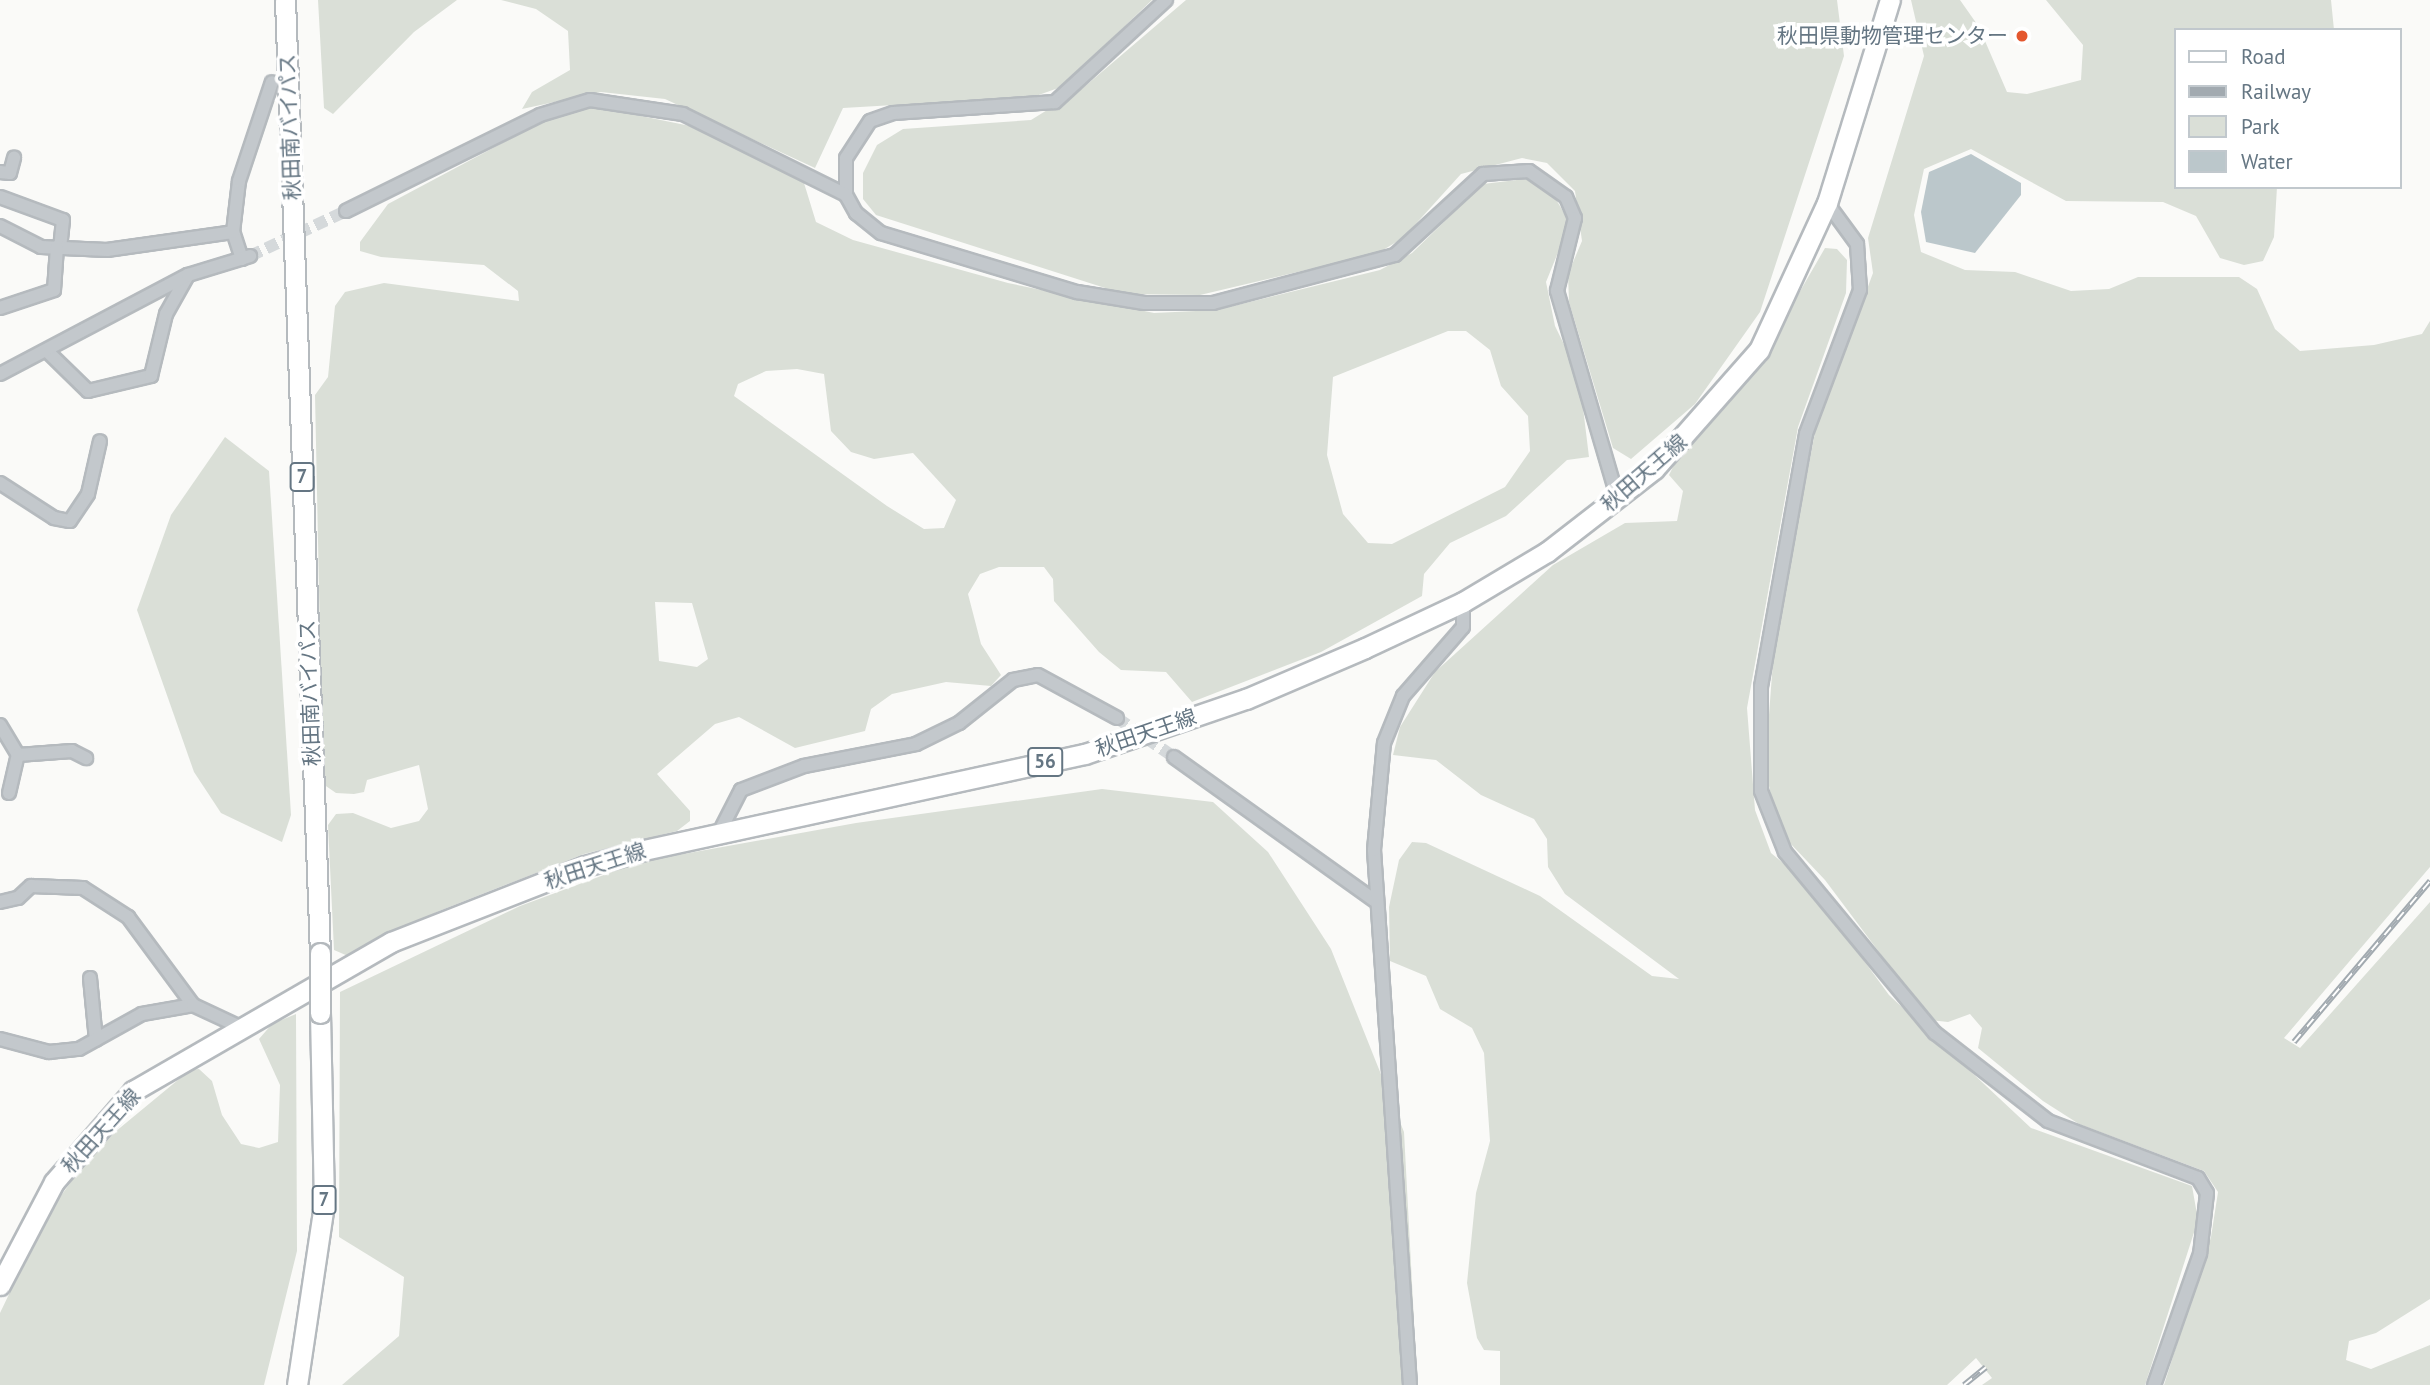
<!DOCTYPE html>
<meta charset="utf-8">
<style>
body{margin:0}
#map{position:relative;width:2430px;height:1385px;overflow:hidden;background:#fafaf8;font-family:"PT Sans","Noto Sans JP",sans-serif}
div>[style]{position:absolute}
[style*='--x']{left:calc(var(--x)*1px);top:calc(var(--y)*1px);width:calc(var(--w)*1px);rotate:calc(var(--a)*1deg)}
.green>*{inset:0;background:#dadfd7}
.water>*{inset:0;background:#bbc7cb}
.minor-tunnel>*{height:12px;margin-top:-6px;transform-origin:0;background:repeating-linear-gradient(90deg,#d5d9db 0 12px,transparent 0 18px)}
.roads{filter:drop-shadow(2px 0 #b5babe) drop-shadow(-2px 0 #b5babe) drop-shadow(0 2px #b5babe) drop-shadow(0 -2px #b5babe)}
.minor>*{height:12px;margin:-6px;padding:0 6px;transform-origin:6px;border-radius:6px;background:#c3c8cc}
.primary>*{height:19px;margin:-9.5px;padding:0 9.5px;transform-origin:9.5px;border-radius:9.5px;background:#fff}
.trunk>*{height:19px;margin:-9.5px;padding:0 9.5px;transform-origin:9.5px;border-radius:9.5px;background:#fff}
.rail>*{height:6px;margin-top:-3px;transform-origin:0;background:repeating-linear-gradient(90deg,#fff 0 10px,#a2aab0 0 20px);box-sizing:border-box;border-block:2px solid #a2aab0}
.bridges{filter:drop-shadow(2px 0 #b4b9bd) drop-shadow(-2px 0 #b4b9bd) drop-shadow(0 2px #b4b9bd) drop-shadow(0 -2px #b4b9bd)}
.trunk-bridge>*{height:19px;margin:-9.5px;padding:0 9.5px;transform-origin:9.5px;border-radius:9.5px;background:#fff}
.dots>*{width:19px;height:19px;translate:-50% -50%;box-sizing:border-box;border:4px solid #fff;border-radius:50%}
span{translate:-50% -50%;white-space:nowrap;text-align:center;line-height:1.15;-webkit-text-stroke:7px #fff;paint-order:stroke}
.shield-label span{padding:2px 5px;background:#fff;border:2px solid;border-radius:5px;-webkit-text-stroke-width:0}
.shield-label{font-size:19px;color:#657683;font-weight:700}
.poi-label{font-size:21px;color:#657683}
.right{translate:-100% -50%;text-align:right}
.street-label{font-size:21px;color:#657683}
.legend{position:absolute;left:2174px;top:28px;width:228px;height:161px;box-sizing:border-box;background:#fff;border:2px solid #c1c8cd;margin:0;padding:9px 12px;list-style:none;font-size:21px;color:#657683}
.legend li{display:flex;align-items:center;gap:14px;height:35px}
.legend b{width:35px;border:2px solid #c1c8cd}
</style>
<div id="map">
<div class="green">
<i style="clip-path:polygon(318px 0,457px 0,414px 32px,333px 114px,324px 108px)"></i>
<i style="clip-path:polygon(501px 0,1152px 0,1061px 87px,1033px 97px,843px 108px,815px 168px,665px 99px,601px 92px,522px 109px,532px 92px,570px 70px,568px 31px,536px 9px)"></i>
<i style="clip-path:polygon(1186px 0,1837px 0,1844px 56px,1760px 312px,1695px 404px,1631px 459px,1613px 448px,1569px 302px,1568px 274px,1582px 241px,1575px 191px,1547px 163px,1522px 158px,1461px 174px,1403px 238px,1378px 253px,1200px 295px,1124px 294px,876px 215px,863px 199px,863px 173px,877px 145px,903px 129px,1031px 120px,1083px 88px)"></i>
<i style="clip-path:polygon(1911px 0,1960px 0,1979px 27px,2007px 92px,2027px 94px,2081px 80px,2083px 45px,2046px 0,2331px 0,2334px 30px,2176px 30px,2176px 187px,2277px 187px,2274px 237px,2263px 261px,2244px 265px,2220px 258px,2196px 216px,2163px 202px,2066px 201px,1971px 149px,1924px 169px,1914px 215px,1921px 252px,1965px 270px,2015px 272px,2071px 291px,2109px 289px,2138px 277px,2239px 277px,2257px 289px,2275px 329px,2300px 351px,2374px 345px,2422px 334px,2430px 321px,2430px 867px,2284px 1038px,2300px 1048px,2430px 902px,2430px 1299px,2376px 1333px,2349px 1341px,2346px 1360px,2371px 1369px,2430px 1345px,2430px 1385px,2164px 1385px,2211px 1237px,2218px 1192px,2204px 1171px,2079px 1124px,2043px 1101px,1978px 1048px,1982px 1028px,1970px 1014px,1948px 1022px,1930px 1020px,1825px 880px,1789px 842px,1775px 813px,1765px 768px,1774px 648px,1816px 427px,1873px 273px,1868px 238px,1924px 56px)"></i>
<i style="clip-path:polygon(evenodd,597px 107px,700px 128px,804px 183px,816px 222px,853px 240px,1008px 283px,1154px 313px,1217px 310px,1380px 270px,1412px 253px,1483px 184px,1525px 179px,1551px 191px,1570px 223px,1546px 282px,1555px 326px,1579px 375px,1589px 457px,1567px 460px,1506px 516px,1450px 543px,1424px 574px,1422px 596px,1321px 652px,1192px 702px,1166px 672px,1121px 670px,1099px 652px,1054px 601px,1053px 579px,1044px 567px,999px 567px,980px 574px,968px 594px,981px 644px,1001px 675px,991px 686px,946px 682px,892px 694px,871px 709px,865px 731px,795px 748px,739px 717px,715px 724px,657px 774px,690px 811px,690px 821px,677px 831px,584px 854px,439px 911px,348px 956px,334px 950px,328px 825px,336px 814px,353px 813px,391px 828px,419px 821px,428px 809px,419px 765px,367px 780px,364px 792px,354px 794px,336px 793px,323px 784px,315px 395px,328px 377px,335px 306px,345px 292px,384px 283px,519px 301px,518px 291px,484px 265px,381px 257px,360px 251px,360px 242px,388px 204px,557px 114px,597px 107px,1448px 331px,1466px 331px,1490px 350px,1501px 386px,1528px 416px,1530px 451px,1505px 487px,1392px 544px,1368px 543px,1343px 514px,1327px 455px,1333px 377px,1448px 331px,597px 107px,797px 369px,824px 374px,831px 431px,851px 452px,874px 459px,913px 453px,956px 500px,944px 528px,924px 529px,887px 506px,734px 396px,738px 384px,766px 371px,797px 369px,597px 107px,655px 602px,692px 603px,708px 659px,697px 667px,659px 661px,655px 602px)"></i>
<i style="clip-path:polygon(1825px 248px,1837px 249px,1847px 260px,1846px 293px,1798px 427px,1747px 708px,1755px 810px,1771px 853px,1807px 883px,1889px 995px,2031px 1128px,2192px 1186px,2198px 1220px,2145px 1385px,1982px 1385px,1992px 1378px,1976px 1358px,1947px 1385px,1500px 1385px,1500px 1351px,1484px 1350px,1477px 1338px,1467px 1283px,1476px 1193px,1490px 1141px,1484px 1053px,1472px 1028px,1440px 1009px,1426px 976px,1390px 961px,1389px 907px,1399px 860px,1412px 842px,1426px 843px,1540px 896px,1652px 976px,1679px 979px,1565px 894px,1548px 867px,1547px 839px,1534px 819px,1481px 795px,1436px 760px,1393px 755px,1400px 727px,1435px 672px,1553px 565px,1625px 523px,1677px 521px,1683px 491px,1669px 475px,1674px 465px,1754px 371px)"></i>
<i style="clip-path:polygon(225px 437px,269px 471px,291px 815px,282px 842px,221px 813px,194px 772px,137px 610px,171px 515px)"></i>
<i style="clip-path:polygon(1102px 789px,1213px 802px,1268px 852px,1331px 949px,1404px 1132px,1414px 1321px,1407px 1385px,342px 1385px,399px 1336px,404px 1277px,339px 1237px,340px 992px,520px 906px,639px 862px,856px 823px)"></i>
<i style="clip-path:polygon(296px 1014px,297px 1251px,264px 1385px,0 1385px,0 1313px,47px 1215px,76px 1175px,115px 1132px,190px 1070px,199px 1069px,212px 1081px,222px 1115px,241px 1144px,259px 1148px,278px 1142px,280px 1085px,259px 1039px,272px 1024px)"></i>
</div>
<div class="water">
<i style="clip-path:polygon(1971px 154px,2021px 183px,2021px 195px,1975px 253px,1926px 242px,1921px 212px,1929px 172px)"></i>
</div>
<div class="minor-tunnel">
<i style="--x:250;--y:256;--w:106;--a:-25.1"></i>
<i style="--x:1117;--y:718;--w:69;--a:34.4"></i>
</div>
<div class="roads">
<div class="minor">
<i style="--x:1166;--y:0;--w:151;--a:137.4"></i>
<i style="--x:1055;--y:102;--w:162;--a:176.1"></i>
<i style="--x:893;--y:113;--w:24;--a:161"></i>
<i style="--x:870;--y:121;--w:44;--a:123"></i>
<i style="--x:846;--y:158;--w:37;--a:90"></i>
<i style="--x:846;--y:195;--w:21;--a:61"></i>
<i style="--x:856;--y:213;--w:32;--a:39"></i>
<i style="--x:881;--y:233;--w:205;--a:16.8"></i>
<i style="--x:1077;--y:292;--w:68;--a:9.3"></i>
<i style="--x:1144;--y:303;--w:69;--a:0"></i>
<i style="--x:1213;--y:303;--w:188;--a:-14.8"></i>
<i style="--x:1395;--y:255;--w:120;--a:-42.6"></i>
<i style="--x:1483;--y:174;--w:46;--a:-3.7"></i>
<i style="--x:1529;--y:171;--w:45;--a:35.1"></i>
<i style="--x:1566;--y:197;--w:23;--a:67"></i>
<i style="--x:1575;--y:218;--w:75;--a:103.9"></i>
<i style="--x:1557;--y:291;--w:217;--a:73.7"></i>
<i style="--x:0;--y:172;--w:10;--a:6"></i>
<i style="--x:10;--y:173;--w:16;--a:-75"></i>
<i style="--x:0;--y:197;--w:67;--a:20.1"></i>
<i style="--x:63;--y:220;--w:28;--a:96"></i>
<i style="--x:1827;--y:203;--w:51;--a:53.8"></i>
<i style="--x:1857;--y:244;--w:46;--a:86.3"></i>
<i style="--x:1860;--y:290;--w:154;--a:110.6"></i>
<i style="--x:1806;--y:434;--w:257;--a:100.1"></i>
<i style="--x:1761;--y:687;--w:104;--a:90"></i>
<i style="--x:1761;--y:791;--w:66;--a:68.5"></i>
<i style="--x:1785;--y:852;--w:235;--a:50.4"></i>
<i style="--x:1935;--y:1033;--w:143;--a:37.9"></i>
<i style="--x:2048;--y:1121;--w:160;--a:20.8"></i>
<i style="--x:2198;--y:1178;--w:17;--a:59"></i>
<i style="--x:2207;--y:1193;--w:61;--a:96.5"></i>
<i style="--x:2200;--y:1254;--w:139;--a:109.3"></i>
<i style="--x:346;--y:211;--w:216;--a:-26.3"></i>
<i style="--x:540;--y:115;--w:52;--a:-16.7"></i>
<i style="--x:590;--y:100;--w:94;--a:8.6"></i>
<i style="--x:683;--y:114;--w:182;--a:26.4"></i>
<i style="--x:0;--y:226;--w:46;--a:27.1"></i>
<i style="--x:41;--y:247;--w:66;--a:2.6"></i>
<i style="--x:107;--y:250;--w:127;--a:-8.1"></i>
<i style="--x:242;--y:259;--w:28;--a:-108"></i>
<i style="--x:233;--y:232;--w:51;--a:-83.3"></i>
<i style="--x:239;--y:181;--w:104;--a:-71.6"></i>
<i style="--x:0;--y:308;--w:57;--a:-18.4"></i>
<i style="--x:54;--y:290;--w:43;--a:-86"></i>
<i style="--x:48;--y:352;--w:56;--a:44.3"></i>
<i style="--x:88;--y:391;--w:65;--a:-13.4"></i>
<i style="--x:151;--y:376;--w:64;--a:-76.4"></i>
<i style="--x:166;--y:314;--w:45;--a:-60.6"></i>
<i style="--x:0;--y:374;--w:212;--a:-27.8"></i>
<i style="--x:188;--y:275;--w:65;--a:-17"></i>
<i style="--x:0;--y:483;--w:64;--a:32.9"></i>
<i style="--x:54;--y:518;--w:16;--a:11"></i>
<i style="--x:70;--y:521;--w:32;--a:-56"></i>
<i style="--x:88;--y:494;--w:54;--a:-77.2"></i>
<i style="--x:0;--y:725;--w:35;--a:59"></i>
<i style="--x:18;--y:755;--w:54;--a:-4.2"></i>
<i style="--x:72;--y:751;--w:16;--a:27"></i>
<i style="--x:1174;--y:757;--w:246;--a:35.6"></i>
<i style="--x:9;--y:793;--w:39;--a:-77"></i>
<i style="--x:720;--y:831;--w:46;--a:-62.9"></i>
<i style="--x:741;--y:790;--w:67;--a:-20.9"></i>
<i style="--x:804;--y:766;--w:114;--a:-11.1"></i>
<i style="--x:916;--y:744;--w:48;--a:-26"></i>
<i style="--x:959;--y:723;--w:69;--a:-38.5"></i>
<i style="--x:1013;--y:680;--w:25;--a:-11"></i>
<i style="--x:1038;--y:675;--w:90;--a:28.6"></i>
<i style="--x:0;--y:902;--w:18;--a:-13"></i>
<i style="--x:18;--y:898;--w:18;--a:-43"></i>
<i style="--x:31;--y:886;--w:52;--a:2.2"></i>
<i style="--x:83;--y:888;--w:54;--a:32.8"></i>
<i style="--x:128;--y:917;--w:109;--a:53.5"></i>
<i style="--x:90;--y:978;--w:62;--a:84.5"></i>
<i style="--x:0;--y:1039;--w:51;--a:14.9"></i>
<i style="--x:49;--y:1052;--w:30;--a:-6"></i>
<i style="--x:79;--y:1049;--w:72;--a:-29.1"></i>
<i style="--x:142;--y:1014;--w:52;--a:-10"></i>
<i style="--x:193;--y:1005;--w:50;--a:25"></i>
<i style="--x:1410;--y:1385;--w:536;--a:-93.85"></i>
<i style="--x:1374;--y:850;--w:107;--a:-84.7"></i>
<i style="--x:1384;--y:743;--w:51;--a:-68"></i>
<i style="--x:1403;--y:696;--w:91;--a:-49"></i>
<i style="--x:1463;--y:627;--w:25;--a:-90"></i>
</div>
<div class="primary">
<i style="--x:0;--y:1285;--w:116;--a:-62.3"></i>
<i style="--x:54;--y:1182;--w:121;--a:-49"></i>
<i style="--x:133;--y:1091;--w:298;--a:-30"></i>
<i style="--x:391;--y:942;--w:208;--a:-21.4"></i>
<i style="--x:585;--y:866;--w:61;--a:-15.2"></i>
<i style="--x:644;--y:850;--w:451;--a:-12.3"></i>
<i style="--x:1085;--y:754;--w:170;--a:-18.9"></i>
<i style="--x:1246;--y:699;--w:129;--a:-23.2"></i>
<i style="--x:1365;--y:648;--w:108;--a:-25.1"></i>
<i style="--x:1463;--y:602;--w:98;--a:-30.8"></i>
<i style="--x:1547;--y:552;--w:135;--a:-37.8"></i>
<i style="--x:1654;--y:469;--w:159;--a:-48.6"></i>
<i style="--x:1759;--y:350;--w:162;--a:-65.2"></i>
<i style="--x:1827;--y:203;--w:213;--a:-72.8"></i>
</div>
<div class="trunk">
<i style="--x:285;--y:0;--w:954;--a:87.9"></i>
<i style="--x:297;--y:1385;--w:183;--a:-81.5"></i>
<i style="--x:324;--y:1204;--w:191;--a:-91.2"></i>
</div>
</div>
<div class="rail">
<i style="--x:2294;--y:1042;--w:211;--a:-49.8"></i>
<i style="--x:1964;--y:1385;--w:28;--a:-39"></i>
</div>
<div class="bridges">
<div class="trunk-bridge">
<i style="--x:320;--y:953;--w:60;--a:90"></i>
</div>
</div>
<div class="dots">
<i style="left:2022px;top:36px;background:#e4572e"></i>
</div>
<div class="shield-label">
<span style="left:302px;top:477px">7</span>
<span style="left:1045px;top:762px">56</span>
<span style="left:324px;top:1200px">7</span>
</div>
<div class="poi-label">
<span class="right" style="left:2008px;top:36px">秋田県動物管理センター</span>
</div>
<div class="street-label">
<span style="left:290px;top:127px;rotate:-92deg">秋田南バイパス</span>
<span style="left:1644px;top:473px;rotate:-41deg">秋田天王線</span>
<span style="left:310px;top:693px;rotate:-92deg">秋田南バイパス</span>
<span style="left:1146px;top:733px;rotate:-19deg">秋田天王線</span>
<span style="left:595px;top:866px;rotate:-18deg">秋田天王線</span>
<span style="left:101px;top:1131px;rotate:-48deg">秋田天王線</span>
</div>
<ul class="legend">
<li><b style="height:9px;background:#fff"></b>Road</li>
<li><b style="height:9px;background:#a2aab0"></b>Railway</li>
<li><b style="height:19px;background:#dadfd7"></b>Park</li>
<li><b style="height:19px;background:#bbc7cb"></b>Water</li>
</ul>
</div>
